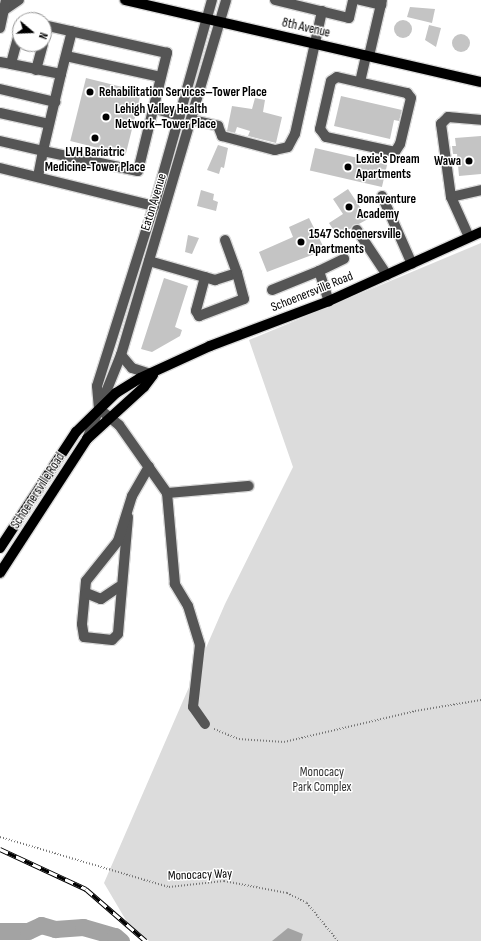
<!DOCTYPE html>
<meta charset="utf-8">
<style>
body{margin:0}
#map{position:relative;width:481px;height:941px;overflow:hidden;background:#fff;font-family:"Sofia Sans Condensed",sans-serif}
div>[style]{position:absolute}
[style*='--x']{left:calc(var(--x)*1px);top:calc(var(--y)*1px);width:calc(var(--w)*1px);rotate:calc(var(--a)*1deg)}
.green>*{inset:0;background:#dcdcdc}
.water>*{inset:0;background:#a3a3a3}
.river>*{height:17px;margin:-8.5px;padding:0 8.5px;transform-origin:8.5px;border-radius:8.5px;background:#a3a3a3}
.building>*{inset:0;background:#c4c4c4;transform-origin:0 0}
.round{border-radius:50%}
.path>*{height:1.5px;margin-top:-0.75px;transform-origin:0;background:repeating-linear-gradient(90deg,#777 0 1px,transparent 0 3px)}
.roads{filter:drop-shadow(1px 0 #dbdbdb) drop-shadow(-1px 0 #dbdbdb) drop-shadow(0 1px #dbdbdb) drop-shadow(0 -1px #dbdbdb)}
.minor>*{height:10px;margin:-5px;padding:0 5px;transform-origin:5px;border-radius:5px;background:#555}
.major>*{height:10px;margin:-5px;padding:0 5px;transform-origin:5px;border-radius:5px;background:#000}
.rail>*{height:4.5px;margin-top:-2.25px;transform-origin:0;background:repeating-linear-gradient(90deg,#fff 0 9px,#000 0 18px);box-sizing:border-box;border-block:1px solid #000}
.dots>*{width:11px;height:11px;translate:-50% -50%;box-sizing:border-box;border:2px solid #fff;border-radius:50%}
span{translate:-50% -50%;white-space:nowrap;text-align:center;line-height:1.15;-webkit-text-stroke:3px #fff;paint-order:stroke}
.street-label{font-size:13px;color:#000}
.poi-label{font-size:13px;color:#000;font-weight:700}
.left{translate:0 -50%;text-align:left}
.right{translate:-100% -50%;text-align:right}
.park-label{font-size:13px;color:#333}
.north{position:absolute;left:12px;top:12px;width:40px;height:40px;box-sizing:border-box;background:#fff;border:1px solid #999;border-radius:50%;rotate:109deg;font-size:11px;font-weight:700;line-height:16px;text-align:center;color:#000}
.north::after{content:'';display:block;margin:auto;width:14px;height:18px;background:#000;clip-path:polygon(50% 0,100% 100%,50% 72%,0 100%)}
</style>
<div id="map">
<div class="green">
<i style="clip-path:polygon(481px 243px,481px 941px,149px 941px,127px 922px,104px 883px,225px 604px,293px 467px,249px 340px)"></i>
</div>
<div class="water">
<i style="clip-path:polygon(288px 928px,303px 934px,301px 941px,272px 941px)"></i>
</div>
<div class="river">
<i style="--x:0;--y:931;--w:28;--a:0"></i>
<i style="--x:28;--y:931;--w:14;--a:-25"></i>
<i style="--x:41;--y:925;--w:15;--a:16"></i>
<i style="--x:55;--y:929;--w:28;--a:-4"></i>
<i style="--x:83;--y:927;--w:33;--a:16"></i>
<i style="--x:115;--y:936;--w:8;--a:40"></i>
</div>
<div class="building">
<i style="clip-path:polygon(410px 7px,435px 9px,432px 23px,407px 17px)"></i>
<i class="round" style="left:394px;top:20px;width:18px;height:18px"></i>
<i style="clip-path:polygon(429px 25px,441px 28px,436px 47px,425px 40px)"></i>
<i class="round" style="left:452px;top:34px;width:18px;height:18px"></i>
<i style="left:86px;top:78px;width:57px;height:65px;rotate:14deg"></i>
<i style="clip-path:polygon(341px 96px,402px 110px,399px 121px,394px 120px,390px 139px,334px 126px)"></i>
<i style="clip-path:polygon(255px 98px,265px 100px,263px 112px,282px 117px,276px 143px,248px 136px,250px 131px,237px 127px,235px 133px,227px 131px,232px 106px,252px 109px)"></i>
<i style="clip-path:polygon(481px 136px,481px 174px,459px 176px,457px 154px,453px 154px,452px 146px,456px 146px,455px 138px)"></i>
<i style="clip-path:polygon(218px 145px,228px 148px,224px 168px,221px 167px,219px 174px,207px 170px)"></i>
<i style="left:315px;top:148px;width:74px;height:23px;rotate:13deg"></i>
<i style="clip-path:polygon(348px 189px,368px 219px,337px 236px,329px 223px,343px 214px,333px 199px)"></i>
<i style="clip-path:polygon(201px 190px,214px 194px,213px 200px,218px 202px,216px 211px,197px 206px)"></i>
<i style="clip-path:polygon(309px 218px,325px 250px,267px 272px,259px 252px,293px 237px,289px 227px)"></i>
<i style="clip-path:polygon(188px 235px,199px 238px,192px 254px,185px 252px)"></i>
<i style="clip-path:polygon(164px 278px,188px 286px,175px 327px,182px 330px,180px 336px,152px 352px,141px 349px)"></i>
</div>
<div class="path">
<i style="--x:214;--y:729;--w:27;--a:22"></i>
<i style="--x:239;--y:739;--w:45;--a:3.8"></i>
<i style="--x:284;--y:742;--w:135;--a:-13.3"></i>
<i style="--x:415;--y:711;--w:67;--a:-9.5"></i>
<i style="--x:0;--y:837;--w:176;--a:16.5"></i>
<i style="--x:169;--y:887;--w:55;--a:-6.2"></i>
<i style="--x:224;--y:881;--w:64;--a:10.8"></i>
<i style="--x:287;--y:893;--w:22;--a:27"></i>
<i style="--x:307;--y:903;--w:49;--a:50.8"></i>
</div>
<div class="roads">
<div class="minor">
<i style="--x:275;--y:0;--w:76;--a:13.7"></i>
<i style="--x:349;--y:18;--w:18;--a:-77"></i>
<i style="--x:360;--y:0;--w:22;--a:13"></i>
<i style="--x:4;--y:10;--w:18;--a:-34"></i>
<i style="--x:0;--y:28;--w:29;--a:-78"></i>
<i style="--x:20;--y:30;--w:35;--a:105"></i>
<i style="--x:11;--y:64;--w:51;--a:11.3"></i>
<i style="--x:61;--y:74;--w:79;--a:103.2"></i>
<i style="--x:43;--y:151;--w:97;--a:11.9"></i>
<i style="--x:138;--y:171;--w:122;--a:-76.2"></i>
<i style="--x:167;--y:53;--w:126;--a:-167.2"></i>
<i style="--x:66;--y:56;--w:97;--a:12.5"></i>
<i style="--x:369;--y:56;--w:57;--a:-76.9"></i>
<i style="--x:0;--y:62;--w:11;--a:10"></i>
<i style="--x:36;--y:70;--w:27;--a:-75"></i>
<i style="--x:61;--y:74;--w:44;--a:-75.7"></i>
<i style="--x:337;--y:77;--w:72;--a:12.9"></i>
<i style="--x:407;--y:93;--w:6;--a:51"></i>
<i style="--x:411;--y:98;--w:47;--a:103.4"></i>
<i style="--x:400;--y:144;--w:9;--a:122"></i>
<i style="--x:395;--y:152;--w:71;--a:-167.7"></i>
<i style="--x:326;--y:137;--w:10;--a:-127"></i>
<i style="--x:320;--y:129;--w:49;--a:-77.1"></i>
<i style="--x:331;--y:81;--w:7;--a:-34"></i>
<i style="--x:360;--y:82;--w:28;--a:-77"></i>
<i style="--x:0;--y:89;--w:57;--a:13.3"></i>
<i style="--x:153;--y:108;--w:28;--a:17"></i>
<i style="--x:0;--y:113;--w:50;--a:12.7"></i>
<i style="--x:193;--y:120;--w:26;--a:13"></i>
<i style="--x:218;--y:126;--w:11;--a:68"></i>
<i style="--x:222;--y:136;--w:55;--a:14.8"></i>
<i style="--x:275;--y:150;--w:13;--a:-13"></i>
<i style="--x:288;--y:147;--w:15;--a:-62"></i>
<i style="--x:295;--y:134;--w:126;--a:-77.6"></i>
<i style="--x:0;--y:141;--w:44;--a:13.1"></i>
<i style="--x:43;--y:151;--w:25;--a:101"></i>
<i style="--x:0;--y:168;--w:159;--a:13.9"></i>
<i style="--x:382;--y:196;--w:74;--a:66.2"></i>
<i style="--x:451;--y:197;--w:31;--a:-13"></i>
<i style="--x:357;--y:230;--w:54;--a:56.3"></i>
<i style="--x:469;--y:237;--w:44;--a:-114.2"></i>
<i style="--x:451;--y:197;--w:74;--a:-97.8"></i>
<i style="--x:441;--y:124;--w:10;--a:-45"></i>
<i style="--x:448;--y:117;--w:33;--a:5"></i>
<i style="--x:149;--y:261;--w:69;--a:16.1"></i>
<i style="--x:215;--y:280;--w:23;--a:-18"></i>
<i style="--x:237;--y:273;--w:35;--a:-110"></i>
<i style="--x:319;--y:271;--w:28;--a:-26"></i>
<i style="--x:205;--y:277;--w:35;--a:105"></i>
<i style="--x:196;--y:311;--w:6;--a:59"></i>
<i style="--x:199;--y:316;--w:48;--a:-20.7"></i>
<i style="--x:244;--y:299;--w:27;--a:-105"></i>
<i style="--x:272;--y:290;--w:51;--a:-22"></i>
<i style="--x:319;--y:271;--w:32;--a:72"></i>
<i style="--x:121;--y:355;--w:17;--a:50"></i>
<i style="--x:132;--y:368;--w:22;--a:18"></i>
<i style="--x:87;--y:439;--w:91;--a:-68"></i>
<i style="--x:121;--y:355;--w:370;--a:-73.5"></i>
<i style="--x:167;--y:493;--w:82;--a:-4.9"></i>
<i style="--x:128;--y:517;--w:117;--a:94.9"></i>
<i style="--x:118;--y:634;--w:8;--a:135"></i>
<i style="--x:112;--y:640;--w:28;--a:-174"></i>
<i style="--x:84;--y:637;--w:13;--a:-99"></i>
<i style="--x:82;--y:624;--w:43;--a:-84.7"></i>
<i style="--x:86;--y:581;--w:51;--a:-51.3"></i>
<i style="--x:118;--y:541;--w:47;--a:-72.7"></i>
<i style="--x:132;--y:496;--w:34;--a:-60"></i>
<i style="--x:86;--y:593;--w:16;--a:22"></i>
<i style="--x:101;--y:599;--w:22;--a:-34"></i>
<i style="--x:205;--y:724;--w:21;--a:-125"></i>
<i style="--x:193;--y:707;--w:62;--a:-83.6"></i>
<i style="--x:200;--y:645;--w:41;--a:-107.1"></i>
<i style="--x:188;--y:606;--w:26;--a:-121"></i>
<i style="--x:175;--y:584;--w:91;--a:-95"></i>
<i style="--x:167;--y:493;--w:83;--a:-125.2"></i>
<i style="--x:119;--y:425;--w:26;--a:-141"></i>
<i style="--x:99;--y:409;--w:23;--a:-95"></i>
<i style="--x:97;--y:386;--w:196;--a:-72.5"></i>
<i style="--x:156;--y:199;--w:207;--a:-74.3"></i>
</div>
<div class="major">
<i style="--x:125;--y:0;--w:365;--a:13"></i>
<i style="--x:0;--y:548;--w:139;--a:-56.8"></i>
<i style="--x:76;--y:432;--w:56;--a:-44.3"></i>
<i style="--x:116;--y:393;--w:28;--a:-32"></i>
<i style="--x:140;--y:378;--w:77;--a:-24.6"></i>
<i style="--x:210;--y:346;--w:127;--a:-20.7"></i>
<i style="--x:329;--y:301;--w:167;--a:-24.4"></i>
<i style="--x:0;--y:573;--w:160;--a:-57"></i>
<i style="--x:87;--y:439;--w:77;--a:-42.4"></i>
<i style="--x:144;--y:387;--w:15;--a:-53"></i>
</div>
</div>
<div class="rail">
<i style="--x:0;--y:849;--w:95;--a:24.9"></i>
<i style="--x:86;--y:889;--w:79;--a:40.9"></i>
</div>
<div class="dots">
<i style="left:90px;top:92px;background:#000"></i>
<i style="left:106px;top:117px;background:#000"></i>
<i style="left:95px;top:138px;background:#000"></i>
<i style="left:469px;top:161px;background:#000"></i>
<i style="left:348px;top:167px;background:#000"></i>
<i style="left:349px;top:207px;background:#000"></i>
<i style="left:301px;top:242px;background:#000"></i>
</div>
<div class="street-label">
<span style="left:306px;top:28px;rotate:13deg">8th Avenue</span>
<span style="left:154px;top:202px;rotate:-73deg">Eaton Avenue</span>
<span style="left:312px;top:292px;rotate:-22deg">Schoenersville Road</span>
<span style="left:38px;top:491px;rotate:-57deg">Schoenersville Road</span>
<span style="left:200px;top:875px;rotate:-2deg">Monocacy Way</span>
</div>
<div class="poi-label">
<span class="left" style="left:99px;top:92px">Rehabilitation Services–Tower Place</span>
<span class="left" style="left:115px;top:117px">Lehigh Valley Health<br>Network–Tower Place</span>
<span style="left:95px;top:160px">LVH Bariatric<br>Medicine-Tower Place</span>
<span class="left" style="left:356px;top:167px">Lexie's Dream<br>Apartments</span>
<span class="right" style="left:461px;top:161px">Wawa</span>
<span class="left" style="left:357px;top:207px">Bonaventure<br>Academy</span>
<span class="left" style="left:309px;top:242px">1547 Schoenersville<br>Apartments</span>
</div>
<div class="park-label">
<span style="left:322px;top:780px">Monocacy<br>Park Complex</span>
</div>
<div class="north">N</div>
</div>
